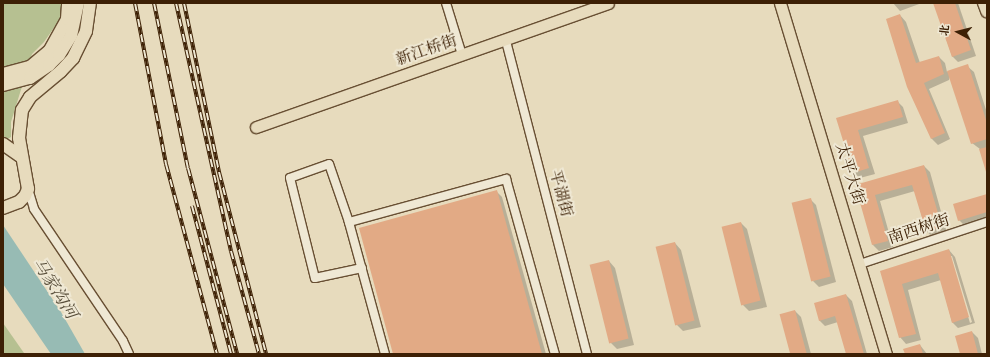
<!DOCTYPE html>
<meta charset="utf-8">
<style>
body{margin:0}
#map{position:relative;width:990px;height:357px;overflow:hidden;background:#e7dbbd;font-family:"Old Standard TT","Noto Serif SC",serif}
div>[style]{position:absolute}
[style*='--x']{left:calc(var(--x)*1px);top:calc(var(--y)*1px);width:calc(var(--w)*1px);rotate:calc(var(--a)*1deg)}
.green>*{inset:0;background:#b6c091}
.water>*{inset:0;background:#97bbb4}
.shadow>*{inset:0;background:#0003}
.building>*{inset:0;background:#e2aa85;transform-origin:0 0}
.roads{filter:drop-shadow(1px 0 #684f33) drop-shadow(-1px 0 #684f33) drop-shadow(0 1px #684f33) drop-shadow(0 -1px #684f33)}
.minor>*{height:8px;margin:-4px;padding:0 4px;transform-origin:4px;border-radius:4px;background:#efe8d4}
.major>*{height:11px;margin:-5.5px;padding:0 5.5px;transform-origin:5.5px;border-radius:5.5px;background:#e7dbbd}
.highway>*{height:12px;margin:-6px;padding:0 6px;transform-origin:6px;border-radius:6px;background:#e7dbbd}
.rail>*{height:4px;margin-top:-2px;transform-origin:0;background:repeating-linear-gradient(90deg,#efe8d4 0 8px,#3d2005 0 16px);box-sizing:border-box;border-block:1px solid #3d2005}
span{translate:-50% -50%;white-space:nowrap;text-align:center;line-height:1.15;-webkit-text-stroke:4px #efe8d4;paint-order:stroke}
.street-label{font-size:16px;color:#3d2005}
.water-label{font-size:17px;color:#584e3a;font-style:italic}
.frame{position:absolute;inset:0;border:4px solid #3d2005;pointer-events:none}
.north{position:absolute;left:938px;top:12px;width:40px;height:40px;-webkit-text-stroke:3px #efe8d4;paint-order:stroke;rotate:277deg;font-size:11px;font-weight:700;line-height:16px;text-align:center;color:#3d2005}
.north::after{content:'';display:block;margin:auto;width:14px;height:18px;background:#3d2005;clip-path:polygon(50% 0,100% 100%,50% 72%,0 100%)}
</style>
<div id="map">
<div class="green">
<i style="clip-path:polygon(3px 3px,62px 3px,60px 19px,44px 42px,32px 54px,11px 122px,11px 137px,6px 140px,3px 137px)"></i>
<i style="clip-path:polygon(3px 323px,24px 353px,24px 354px,3px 354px)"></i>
</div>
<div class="water">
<i style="clip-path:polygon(3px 225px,61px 312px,85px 354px,51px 354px,3px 284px)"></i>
</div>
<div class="shadow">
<i style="clip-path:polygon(893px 3px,922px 3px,900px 11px)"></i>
<i style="clip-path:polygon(934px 3px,958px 3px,976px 56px,958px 62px,952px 56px)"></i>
<i style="clip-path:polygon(900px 15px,906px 22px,920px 63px,939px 57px,945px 63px,947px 72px,967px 66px,974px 72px,987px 113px,987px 173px,980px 149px,972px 143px,950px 75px,949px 80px,929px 89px,950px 139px,938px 145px,932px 139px,908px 87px)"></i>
<i style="clip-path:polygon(897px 101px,903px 107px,908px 123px,863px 136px,875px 174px,860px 178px,853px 172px,838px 119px)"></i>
<i style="clip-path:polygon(924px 166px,930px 172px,947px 233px,933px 237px,926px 231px,915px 191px,880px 201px,893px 247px,879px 251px,873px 245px,856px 186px)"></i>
<i style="clip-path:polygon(496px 191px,502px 197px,546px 354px,394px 354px)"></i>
<i style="clip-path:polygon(987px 195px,987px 219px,965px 226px,959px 220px)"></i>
<i style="clip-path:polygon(810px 199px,816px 205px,836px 282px,819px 287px,813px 281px)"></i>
<i style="clip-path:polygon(741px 223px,747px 229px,767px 307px,749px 311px,743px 305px)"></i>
<i style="clip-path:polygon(675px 243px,681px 250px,701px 327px,683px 331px,677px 325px)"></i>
<i style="clip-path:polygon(evenodd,949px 250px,955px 257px,975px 323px,958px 328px,952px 322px,941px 280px,908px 290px,921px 340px,906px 344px,900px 337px,881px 272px,949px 250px,950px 256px,952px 256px,972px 322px,970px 323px,950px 256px)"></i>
<i style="clip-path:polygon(609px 261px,615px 268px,634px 345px,617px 349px,611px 343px)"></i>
<i style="clip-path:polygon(846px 295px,852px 301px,867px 354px,847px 354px,838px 322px,825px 326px,819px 320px)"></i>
<i style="clip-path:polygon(795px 311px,801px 317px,811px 354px,791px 354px)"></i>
<i style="clip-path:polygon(972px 332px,978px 338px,982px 354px,961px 354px)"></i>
<i style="clip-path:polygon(920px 345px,927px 354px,906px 354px)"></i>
</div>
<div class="building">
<i style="clip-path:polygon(933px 3px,955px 3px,971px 50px,952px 57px)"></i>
<i style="clip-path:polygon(900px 14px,916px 63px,939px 56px,944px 74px,924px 83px,945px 133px,931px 139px,907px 87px,886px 19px)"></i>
<i style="clip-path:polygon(968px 64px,987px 123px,987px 139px,971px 144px,947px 71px)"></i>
<i style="clip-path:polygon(898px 100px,903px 117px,858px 130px,869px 168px,853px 173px,836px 118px)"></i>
<i style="clip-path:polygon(987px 147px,987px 175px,979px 149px)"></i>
<i style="clip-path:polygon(924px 165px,942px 227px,926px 231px,912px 185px,875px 195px,888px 241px,872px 245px,855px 185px)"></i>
<i style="clip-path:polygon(497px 190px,542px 354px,393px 354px,359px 228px)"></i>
<i style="clip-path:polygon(987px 194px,987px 212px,958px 221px,953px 204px)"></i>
<i style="left:811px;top:198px;width:81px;height:20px;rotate:76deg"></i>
<i style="left:741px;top:222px;width:81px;height:20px;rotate:76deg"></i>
<i style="left:675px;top:242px;width:81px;height:20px;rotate:76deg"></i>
<i style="clip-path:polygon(949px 249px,969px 317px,952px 323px,938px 273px,902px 284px,916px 334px,899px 338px,880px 271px)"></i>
<i style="left:609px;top:260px;width:81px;height:20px;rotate:76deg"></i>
<i style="clip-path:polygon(846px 294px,864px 354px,846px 354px,835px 316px,819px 321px,814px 303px)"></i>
<i style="left:795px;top:310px;width:46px;height:16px;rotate:75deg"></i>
<i style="clip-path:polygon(972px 331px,978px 354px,960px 354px,955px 336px)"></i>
<i style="clip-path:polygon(920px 344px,923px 354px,905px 354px,903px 349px)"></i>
</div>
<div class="roads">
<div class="minor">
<i style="--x:446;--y:3;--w:54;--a:72.9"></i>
<i style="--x:506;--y:41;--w:323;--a:75.5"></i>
<i style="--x:28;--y:189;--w:21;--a:73"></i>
<i style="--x:34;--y:209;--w:159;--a:56"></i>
<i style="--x:123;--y:341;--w:14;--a:65"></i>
<i style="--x:349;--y:222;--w:61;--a:-109"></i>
<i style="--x:329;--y:164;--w:41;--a:160.3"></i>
<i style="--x:290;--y:178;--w:103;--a:76"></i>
<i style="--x:315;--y:278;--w:48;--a:-12"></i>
<i style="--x:860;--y:264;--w:134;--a:-18.3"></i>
<i style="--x:385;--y:354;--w:137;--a:-105.3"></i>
<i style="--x:349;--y:222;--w:163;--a:-15.3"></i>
<i style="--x:506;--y:179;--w:182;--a:74.4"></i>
</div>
<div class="major">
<i style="--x:780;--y:3;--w:367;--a:73.2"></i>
<i style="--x:256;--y:127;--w:373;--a:-19.4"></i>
</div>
<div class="highway">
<i style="--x:984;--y:3;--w:9;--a:69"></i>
<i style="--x:3;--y:74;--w:28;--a:-15"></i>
<i style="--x:30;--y:67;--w:26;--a:-40"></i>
<i style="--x:50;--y:50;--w:35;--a:-61"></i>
<i style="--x:67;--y:19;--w:16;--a:-86"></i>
<i style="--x:3;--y:85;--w:28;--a:-15"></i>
<i style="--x:30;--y:78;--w:23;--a:-34"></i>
<i style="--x:49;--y:65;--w:14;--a:-45"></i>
<i style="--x:59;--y:55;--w:22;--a:-58"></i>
<i style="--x:71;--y:36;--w:34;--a:-78"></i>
<i style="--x:3;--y:144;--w:21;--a:35"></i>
<i style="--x:3;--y:208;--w:17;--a:-21"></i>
<i style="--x:19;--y:202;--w:8;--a:-45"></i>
<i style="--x:25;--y:196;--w:8;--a:-67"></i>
<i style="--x:28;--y:189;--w:52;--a:-100"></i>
<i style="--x:19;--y:138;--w:28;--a:-84"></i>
<i style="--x:22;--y:110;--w:15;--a:-58"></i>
<i style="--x:30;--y:97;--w:40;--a:-40"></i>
<i style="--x:61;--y:71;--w:18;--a:-47"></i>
<i style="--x:73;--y:58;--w:30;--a:-64"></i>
<i style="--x:86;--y:31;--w:28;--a:-82"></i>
</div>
</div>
<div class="rail">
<i style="--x:135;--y:3;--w:164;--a:79.1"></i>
<i style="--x:166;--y:164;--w:197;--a:75"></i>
<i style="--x:154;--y:3;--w:168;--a:78.4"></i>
<i style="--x:188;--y:168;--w:192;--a:75.2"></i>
<i style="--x:176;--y:3;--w:254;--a:77.5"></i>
<i style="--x:231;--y:251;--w:107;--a:74.8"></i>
<i style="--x:184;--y:3;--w:173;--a:78.3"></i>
<i style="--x:219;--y:172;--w:188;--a:75.5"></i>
<i style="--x:192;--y:206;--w:153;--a:75.2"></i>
</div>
<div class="street-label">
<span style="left:427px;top:51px;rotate:-19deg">新江桥街</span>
<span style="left:849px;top:174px;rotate:73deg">太平大街</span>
<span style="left:560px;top:194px;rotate:75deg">平湖街</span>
<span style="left:919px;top:230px;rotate:-18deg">南西树街</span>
</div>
<div class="water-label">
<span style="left:54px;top:289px;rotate:58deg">马家沟河</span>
</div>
<div class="frame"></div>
<div class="north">北</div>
</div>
